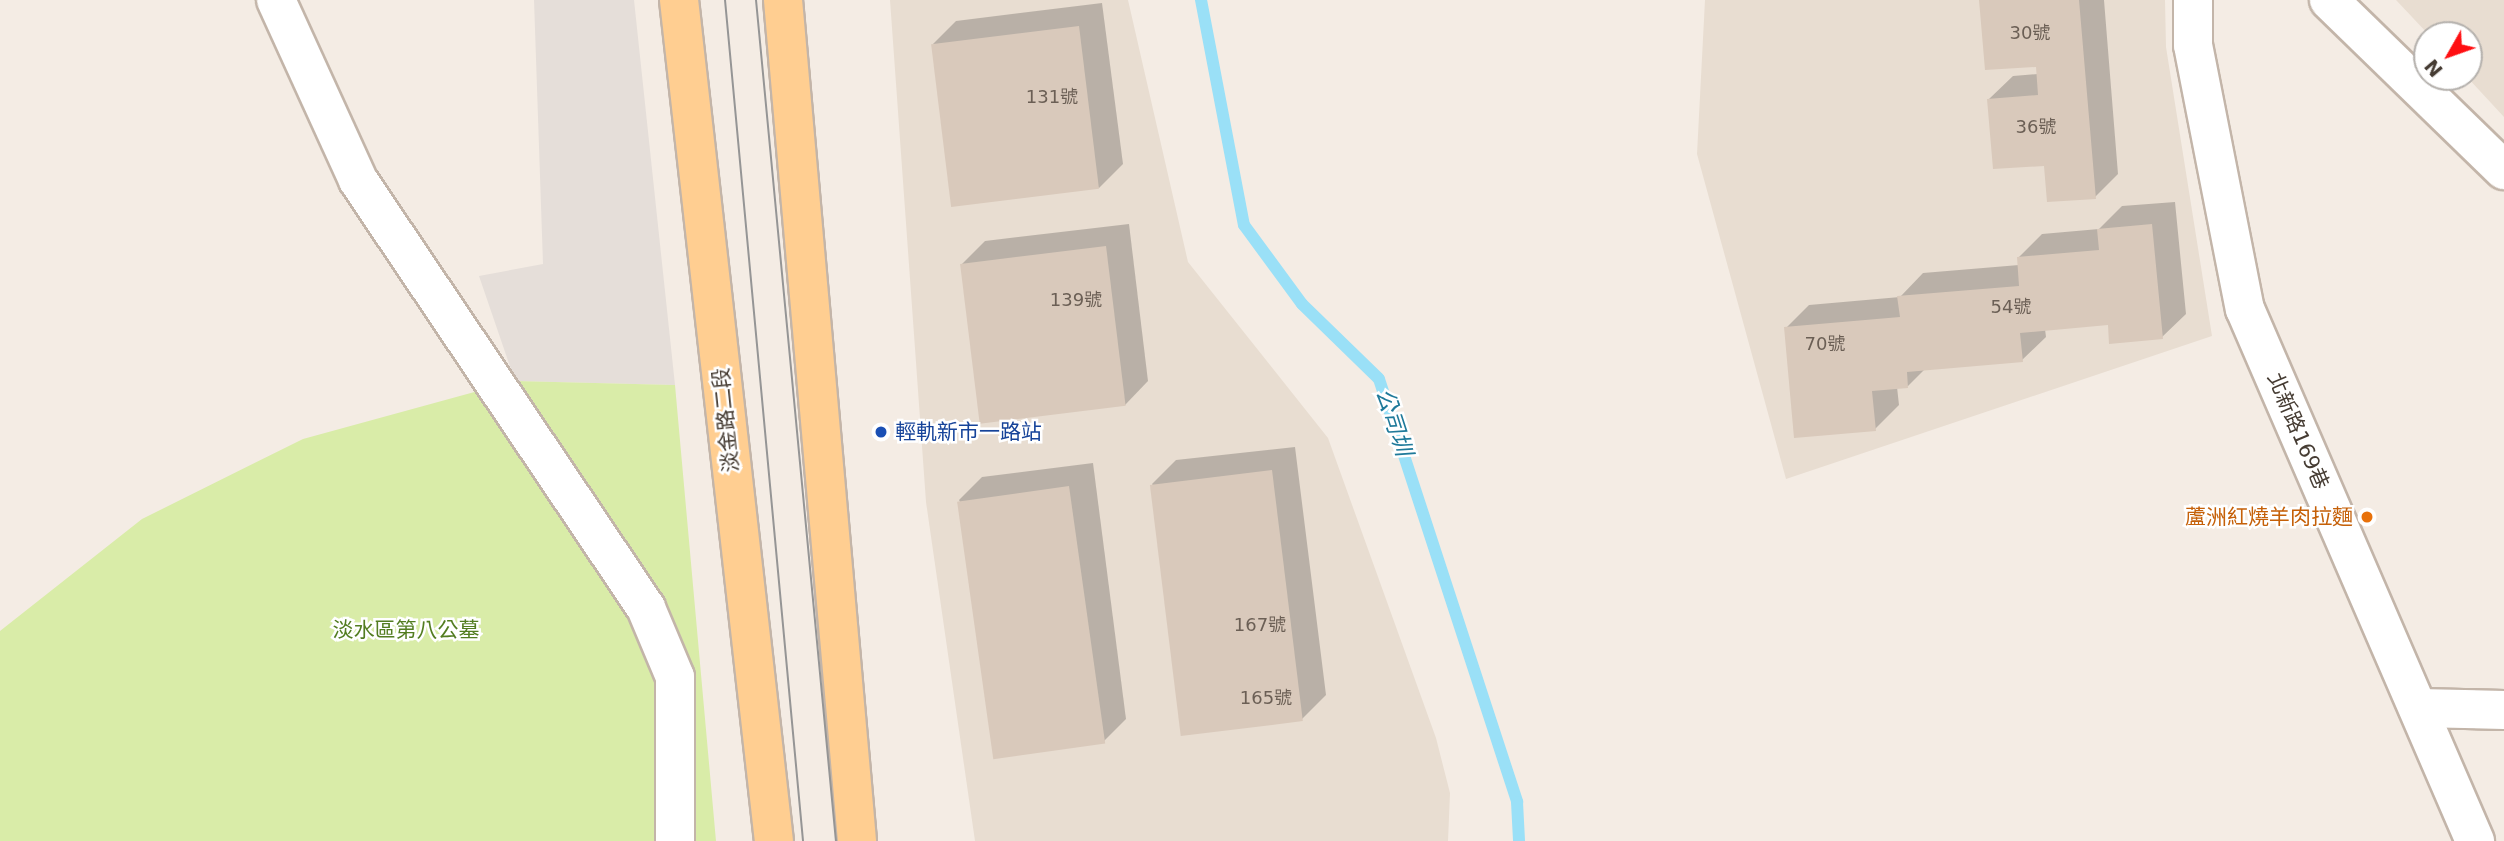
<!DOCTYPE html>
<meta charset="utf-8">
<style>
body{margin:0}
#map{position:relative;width:2504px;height:841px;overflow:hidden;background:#f4ece4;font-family:"DejaVu Sans","Noto Sans TC",sans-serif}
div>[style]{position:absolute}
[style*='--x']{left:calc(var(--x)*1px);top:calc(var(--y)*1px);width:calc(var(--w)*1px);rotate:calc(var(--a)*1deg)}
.residential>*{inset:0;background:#e8ddd1}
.industrial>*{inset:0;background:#e5ded9}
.green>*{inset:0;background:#d9eca8}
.shadow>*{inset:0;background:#0003}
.stream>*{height:12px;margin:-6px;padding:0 6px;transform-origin:6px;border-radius:6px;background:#9ae0f7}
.building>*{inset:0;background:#d9c9bb;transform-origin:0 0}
.roads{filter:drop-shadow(2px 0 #c3b5a9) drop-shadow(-2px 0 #c3b5a9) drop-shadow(0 2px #c3b5a9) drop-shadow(0 -2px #c3b5a9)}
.minor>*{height:38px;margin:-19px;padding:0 19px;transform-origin:19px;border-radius:19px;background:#fff}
.primary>*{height:38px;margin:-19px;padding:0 19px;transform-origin:19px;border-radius:19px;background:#ffce91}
.tram>*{height:2px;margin:-1px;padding:0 1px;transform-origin:1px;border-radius:1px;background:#959595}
.dots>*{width:19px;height:19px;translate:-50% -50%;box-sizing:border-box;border:4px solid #fff;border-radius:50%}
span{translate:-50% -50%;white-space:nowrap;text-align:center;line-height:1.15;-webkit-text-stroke:5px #fff;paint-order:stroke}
.number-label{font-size:18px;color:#6b5f55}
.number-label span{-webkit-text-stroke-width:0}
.street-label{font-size:21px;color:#463c33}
.transit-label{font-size:21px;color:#164399}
.left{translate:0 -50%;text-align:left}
.food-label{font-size:21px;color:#c56008}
.right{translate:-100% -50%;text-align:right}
.park-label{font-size:21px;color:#537d21}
.water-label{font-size:23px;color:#1f7a9a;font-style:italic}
.north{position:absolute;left:2413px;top:21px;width:70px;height:70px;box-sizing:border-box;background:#fff;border:2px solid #b5b1ad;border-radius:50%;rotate:230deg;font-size:19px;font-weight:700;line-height:28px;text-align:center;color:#463c33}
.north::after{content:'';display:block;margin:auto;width:24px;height:32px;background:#ff0f12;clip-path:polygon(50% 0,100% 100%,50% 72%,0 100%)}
</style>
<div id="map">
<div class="residential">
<i style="clip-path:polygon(890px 0,1128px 0,1188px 262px,1328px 438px,1436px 738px,1450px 793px,1448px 841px,975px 841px,926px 502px)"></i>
<i style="clip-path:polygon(1705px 0,2165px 0,2166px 47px,2212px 336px,1786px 479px,1697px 154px)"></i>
<i style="clip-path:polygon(2396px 0,2504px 0,2504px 117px,2467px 77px,2469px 35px,2429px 35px)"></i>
</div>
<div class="industrial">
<i style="clip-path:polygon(534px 0,634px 0,675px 385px,515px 381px,479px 276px,543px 264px)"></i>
</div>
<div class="green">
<i style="clip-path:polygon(515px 381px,675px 385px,716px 841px,691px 841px,660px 680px,661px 841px,0 841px,0 631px,142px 519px,303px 439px)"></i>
</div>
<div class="shadow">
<i style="clip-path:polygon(1982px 0,2104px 0,2118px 174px,2095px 197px,2046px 164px,1989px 99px,2013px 76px,2038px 74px,2038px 65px)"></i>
<i style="clip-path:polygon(1102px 3px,1123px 164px,1099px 188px,933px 44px,956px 21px)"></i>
<i style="clip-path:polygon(2175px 202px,2186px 314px,2162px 337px,2110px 323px,2045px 329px,2046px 337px,2022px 360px,1925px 369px,1908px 386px,1897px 387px,1899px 405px,1875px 429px,1786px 328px,1809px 305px,1900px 297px,1923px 273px,2019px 265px,2018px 258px,2042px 234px,2099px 229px,2122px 206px)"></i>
<i style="clip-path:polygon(1129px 224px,1148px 381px,1125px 405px,962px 264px,985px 241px)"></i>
<i style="clip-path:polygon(1295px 447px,1326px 695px,1302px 719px,1152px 484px,1176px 460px)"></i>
<i style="clip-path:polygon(1093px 463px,1126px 719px,1102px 743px,959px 500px,982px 477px)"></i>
</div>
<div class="stream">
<i style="--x:1201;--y:0;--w:229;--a:79.2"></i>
<i style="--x:1244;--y:225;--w:98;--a:53.7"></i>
<i style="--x:1302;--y:304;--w:107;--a:44.2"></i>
<i style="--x:1379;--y:379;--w:445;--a:71.9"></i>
<i style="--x:1517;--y:802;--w:39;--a:87"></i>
</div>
<div class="building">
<i style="clip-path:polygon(1979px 0,2079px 0,2096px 199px,2047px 202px,2044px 166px,1993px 169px,1987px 99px,2038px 95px,2036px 67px,1985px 70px)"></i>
<i style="left:1079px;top:26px;width:164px;height:149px;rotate:83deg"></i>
<i style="clip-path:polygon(2152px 224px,2163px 339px,2109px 344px,2108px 325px,2020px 333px,2023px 362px,1907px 372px,1908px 388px,1872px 391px,1876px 431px,1794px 438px,1784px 327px,1900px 317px,1897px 296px,2019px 286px,2017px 257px,2099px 250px,2097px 229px)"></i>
<i style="left:1106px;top:246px;width:161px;height:147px;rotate:83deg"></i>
<i style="left:1272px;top:470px;width:253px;height:123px;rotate:83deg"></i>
<i style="left:1069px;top:486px;width:260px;height:113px;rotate:82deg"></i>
</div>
<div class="roads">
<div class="minor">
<i style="--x:276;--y:0;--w:198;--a:65.5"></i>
<i style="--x:358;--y:180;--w:516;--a:56.06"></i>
<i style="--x:646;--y:608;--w:75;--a:67.2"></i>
<i style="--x:675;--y:677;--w:164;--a:90"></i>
<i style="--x:2193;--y:0;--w:45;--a:90"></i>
<i style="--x:2193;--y:45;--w:269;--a:78.9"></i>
<i style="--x:2245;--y:309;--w:580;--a:66.62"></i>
<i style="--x:2329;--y:0;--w:244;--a:44.2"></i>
<i style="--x:2418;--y:708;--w:86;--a:1.3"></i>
</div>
<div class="primary">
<i style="--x:679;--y:0;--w:846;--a:83.56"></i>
<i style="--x:783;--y:0;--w:844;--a:84.97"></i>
</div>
</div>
<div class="tram">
<i style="--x:725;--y:0;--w:845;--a:84.7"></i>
<i style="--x:756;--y:0;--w:845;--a:84.57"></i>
</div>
<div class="dots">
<i style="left:881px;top:432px;background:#1a4fb4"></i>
<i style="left:2367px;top:517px;background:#e8710a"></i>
</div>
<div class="number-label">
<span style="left:2030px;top:33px">30號</span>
<span style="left:1052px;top:97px">131號</span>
<span style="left:2036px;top:127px">36號</span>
<span style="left:1076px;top:300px">139號</span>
<span style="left:2011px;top:307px">54號</span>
<span style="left:1825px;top:344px">70號</span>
<span style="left:1260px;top:625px">167號</span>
<span style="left:1266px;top:698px">165號</span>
</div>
<div class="street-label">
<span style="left:726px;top:420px;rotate:-96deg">淡金路二段</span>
<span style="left:2298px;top:431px;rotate:67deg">北新路169巷</span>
</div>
<div class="transit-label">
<span class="left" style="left:895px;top:432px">輕軌新市一路站</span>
</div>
<div class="food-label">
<span class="right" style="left:2353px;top:517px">蘆洲紅燒羊肉拉麵</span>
</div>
<div class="park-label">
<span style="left:406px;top:630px">淡水區第八公墓</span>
</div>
<div class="water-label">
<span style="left:1394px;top:422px;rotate:72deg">公司圳</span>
</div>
<div class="north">N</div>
</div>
